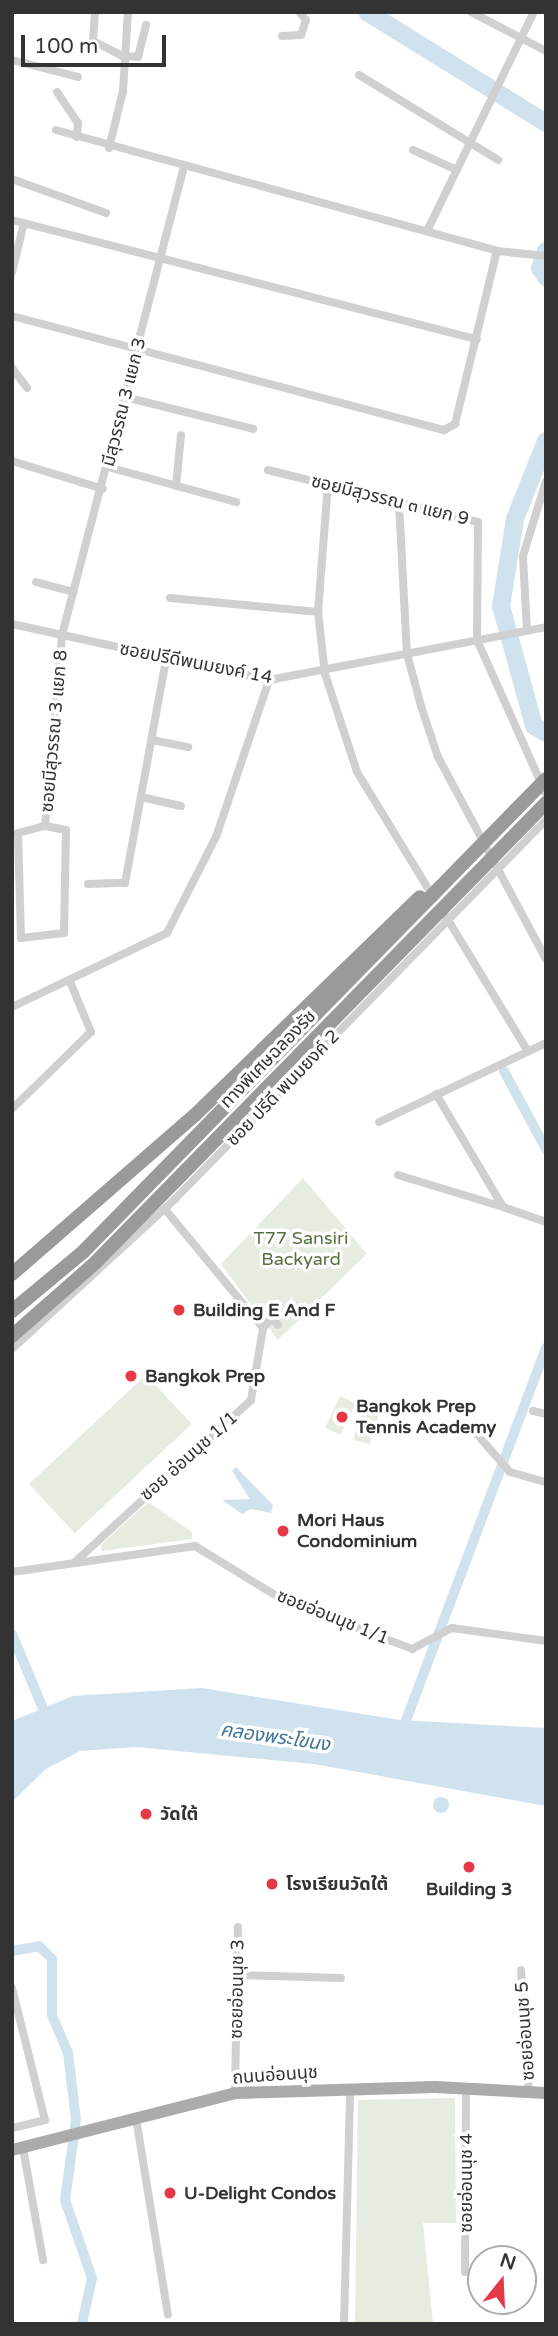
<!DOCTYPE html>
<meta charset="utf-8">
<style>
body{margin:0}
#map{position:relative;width:558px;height:2336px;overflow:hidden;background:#fff;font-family:"Varela Round","Noto Sans Thai",sans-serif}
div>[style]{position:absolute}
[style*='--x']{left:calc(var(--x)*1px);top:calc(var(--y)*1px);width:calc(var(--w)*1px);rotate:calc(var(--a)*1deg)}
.green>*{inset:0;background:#e6ecdf;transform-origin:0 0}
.water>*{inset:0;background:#cfe2ee}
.round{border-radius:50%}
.canal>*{height:10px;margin:-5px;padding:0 5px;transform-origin:5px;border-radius:5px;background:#cfe2ee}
.river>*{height:18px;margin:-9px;padding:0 9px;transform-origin:9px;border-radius:9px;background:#cfe2ee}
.minor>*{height:8px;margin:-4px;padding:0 4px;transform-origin:4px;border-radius:4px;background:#d0d0d0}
.primary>*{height:12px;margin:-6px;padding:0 6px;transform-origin:6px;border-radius:6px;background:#ababab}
.motorway>*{height:14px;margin:-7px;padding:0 7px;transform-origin:7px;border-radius:7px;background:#9a9a9a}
.motorway-bridge>*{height:14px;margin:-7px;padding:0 7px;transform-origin:7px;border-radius:7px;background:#9a9a9a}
.dots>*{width:19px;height:19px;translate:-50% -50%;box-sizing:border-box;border:4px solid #fff;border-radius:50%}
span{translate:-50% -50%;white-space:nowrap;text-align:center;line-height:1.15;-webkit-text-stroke:7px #fff;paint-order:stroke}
.street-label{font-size:18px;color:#333}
.park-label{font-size:18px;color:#56703f}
.poi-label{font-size:18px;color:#333;font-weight:700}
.left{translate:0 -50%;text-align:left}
.water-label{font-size:19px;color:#3f7597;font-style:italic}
.frame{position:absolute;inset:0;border:14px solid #333;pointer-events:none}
.north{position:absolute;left:467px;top:2245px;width:70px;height:70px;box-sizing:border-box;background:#fff;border:2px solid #adadad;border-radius:50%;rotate:18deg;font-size:19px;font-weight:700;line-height:28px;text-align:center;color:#333}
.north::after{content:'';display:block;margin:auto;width:24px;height:32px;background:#e63946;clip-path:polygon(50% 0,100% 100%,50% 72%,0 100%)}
.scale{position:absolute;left:21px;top:35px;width:145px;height:32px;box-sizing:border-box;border:4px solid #333;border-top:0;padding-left:9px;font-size:21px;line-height:24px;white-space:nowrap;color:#333;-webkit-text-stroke:5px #fff;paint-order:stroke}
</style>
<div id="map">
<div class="green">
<i style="clip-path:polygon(303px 1178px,367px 1254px,278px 1340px,221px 1264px)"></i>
<i style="left:146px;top:1375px;width:67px;height:160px;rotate:47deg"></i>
<i style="left:340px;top:1396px;width:17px;height:35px;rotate:25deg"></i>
<i style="left:363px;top:1408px;width:17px;height:33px;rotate:17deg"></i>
<i style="clip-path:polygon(148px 1502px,192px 1532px,192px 1539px,102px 1551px,101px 1545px)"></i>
<i style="clip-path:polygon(455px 2098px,456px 2223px,423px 2223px,433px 2324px,355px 2324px,358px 2100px)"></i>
</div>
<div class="water">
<i style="clip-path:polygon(236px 1467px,273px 1505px,271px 1513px,251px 1509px,242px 1514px,222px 1500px,250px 1499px,232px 1471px)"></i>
<i style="clip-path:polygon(202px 1688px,400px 1720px,546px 1728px,546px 1806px,314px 1764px,136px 1747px,80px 1751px,46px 1769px,12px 1802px,12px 1721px,73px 1696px)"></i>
<i class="round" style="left:433px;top:1797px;width:16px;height:16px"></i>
</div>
<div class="canal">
<i style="--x:504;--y:1071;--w:89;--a:61.7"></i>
<i style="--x:12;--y:1634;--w:91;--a:67.4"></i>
<i style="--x:402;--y:1731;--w:410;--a:-69.4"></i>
<i style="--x:12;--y:1951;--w:27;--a:-10"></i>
<i style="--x:39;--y:1946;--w:18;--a:45"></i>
<i style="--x:52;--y:1959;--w:56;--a:90"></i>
<i style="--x:52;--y:2015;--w:41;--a:67.2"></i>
<i style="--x:68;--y:2053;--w:67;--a:83.2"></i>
<i style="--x:76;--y:2120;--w:81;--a:97.8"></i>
<i style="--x:65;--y:2200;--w:83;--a:70.9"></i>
<i style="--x:92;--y:2278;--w:47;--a:102.3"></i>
</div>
<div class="river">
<i style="--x:367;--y:12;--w:211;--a:31.8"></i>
<i style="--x:546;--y:251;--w:18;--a:109"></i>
<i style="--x:540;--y:268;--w:11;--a:56"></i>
<i style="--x:546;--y:441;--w:84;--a:111.7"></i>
<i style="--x:515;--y:519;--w:88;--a:99.1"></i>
<i style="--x:501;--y:606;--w:124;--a:74.6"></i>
<i style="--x:534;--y:726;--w:14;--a:30"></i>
</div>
<div class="minor">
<i style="--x:95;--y:12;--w:29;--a:94"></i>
<i style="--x:93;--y:41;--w:34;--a:27"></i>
<i style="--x:123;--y:56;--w:15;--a:4"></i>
<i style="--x:138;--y:57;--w:33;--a:-76"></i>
<i style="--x:471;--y:12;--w:85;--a:27.5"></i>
<i style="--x:282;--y:36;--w:19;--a:-3"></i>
<i style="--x:301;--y:35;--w:16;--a:-72"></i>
<i style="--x:306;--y:20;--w:11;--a:-131"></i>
<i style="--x:12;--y:60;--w:68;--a:14.4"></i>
<i style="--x:359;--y:75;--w:163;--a:31.4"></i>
<i style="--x:57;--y:92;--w:37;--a:56"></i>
<i style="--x:78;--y:123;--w:14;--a:94"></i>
<i style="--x:56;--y:130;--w:457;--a:15.3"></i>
<i style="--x:497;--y:251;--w:49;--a:5.8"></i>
<i style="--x:109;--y:148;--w:59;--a:-76.2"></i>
<i style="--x:123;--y:91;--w:79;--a:-86.4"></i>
<i style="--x:413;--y:150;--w:48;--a:24.4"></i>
<i style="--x:12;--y:179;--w:100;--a:19.9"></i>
<i style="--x:12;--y:220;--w:480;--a:14.4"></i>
<i style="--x:427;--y:231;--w:244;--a:-64"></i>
<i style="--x:12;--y:272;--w:50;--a:-76.2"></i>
<i style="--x:12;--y:316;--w:447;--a:14.8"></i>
<i style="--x:444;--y:430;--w:13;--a:-29"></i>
<i style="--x:455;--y:424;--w:178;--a:-76.4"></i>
<i style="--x:12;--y:368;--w:25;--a:53"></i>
<i style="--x:125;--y:397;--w:132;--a:14"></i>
<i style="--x:12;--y:461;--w:95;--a:17.1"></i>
<i style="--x:108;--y:467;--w:133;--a:15.3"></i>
<i style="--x:268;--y:470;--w:216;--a:13.9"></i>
<i style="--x:478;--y:522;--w:118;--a:90.5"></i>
<i style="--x:477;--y:640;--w:169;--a:65.9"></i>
<i style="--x:328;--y:484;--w:128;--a:94.5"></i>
<i style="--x:318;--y:612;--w:62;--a:83.6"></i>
<i style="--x:325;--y:674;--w:103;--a:71.9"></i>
<i style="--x:357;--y:772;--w:148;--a:58.6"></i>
<i style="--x:176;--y:486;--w:51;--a:-84.4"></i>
<i style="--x:399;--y:503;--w:151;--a:87"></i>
<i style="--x:407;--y:654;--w:54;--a:74.9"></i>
<i style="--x:421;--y:706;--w:54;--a:71.6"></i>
<i style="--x:438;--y:757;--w:229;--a:61.9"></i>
<i style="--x:36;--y:582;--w:39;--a:15"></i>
<i style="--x:170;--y:598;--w:149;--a:5.4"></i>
<i style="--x:12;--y:624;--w:263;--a:12.3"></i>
<i style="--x:269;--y:680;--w:282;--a:-10.8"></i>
<i style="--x:527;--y:631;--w:75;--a:-93.1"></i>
<i style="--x:523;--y:556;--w:78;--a:-73"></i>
<i style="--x:152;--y:740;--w:37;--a:11"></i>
<i style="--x:141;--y:797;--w:41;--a:12.7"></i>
<i style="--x:45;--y:826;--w:192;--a:-84.9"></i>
<i style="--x:62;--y:635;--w:484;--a:-75.4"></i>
<i style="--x:45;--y:826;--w:21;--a:11"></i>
<i style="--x:66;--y:830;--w:103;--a:91.1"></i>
<i style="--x:64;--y:933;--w:43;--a:173.4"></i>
<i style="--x:21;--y:938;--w:105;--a:-91.6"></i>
<i style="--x:18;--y:833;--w:28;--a:-15"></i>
<i style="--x:88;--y:884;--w:37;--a:-2"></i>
<i style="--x:125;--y:883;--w:228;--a:-79.6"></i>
<i style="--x:445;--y:915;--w:158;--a:58.7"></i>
<i style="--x:12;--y:1007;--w:172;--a:-25.5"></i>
<i style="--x:167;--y:933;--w:108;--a:-63"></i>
<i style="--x:216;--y:837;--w:166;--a:-71.3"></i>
<i style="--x:436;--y:1094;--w:131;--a:59.3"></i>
<i style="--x:503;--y:1207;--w:46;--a:19.2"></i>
<i style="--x:12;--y:1109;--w:110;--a:-44.3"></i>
<i style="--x:91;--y:1032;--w:52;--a:-112.6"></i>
<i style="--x:379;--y:1122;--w:185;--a:-25.3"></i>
<i style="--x:398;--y:1175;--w:110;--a:16.9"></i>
<i style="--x:263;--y:1328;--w:13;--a:-48"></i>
<i style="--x:272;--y:1318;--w:9;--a:49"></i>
<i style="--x:12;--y:1349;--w:222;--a:-42.6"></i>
<i style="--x:175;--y:1199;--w:530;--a:-45.61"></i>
<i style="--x:533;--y:1411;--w:13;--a:13"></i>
<i style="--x:475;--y:1432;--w:53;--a:48.8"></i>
<i style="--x:510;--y:1472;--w:37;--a:16"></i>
<i style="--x:75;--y:1562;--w:239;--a:-42.6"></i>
<i style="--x:251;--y:1400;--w:73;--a:-80.5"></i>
<i style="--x:263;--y:1328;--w:154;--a:-129.5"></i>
<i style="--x:12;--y:1572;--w:185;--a:-8.1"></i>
<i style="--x:195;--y:1546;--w:100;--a:31.5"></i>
<i style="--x:280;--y:1598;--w:142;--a:21.1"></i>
<i style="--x:412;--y:1649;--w:45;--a:-27.7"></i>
<i style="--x:452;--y:1628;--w:95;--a:7.9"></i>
<i style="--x:521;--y:1970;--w:123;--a:86.3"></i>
<i style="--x:237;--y:1975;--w:104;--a:1.7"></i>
<i style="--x:12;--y:1988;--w:136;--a:76"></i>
<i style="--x:45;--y:2120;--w:34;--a:166"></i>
<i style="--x:235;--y:2093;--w:166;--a:-89"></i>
<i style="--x:137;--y:2124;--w:193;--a:80.8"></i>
<i style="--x:24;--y:2154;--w:108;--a:79.8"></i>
<i style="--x:465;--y:2272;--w:178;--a:-89.7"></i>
<i style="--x:344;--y:2324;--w:228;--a:-88.5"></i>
</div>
<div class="primary">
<i style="--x:12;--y:2150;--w:230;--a:-14.3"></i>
<i style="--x:235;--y:2093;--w:200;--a:-1.7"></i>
<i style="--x:435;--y:2087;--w:111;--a:3.1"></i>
</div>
<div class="motorway">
<i style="--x:12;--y:1274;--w:242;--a:-41"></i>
</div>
<div class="motorway-bridge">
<i style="--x:195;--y:1115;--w:313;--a:-44.1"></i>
<i style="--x:12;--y:1311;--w:92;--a:-39.7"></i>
<i style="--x:83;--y:1252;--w:662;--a:-45.61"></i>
<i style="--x:12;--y:1336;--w:111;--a:-41.3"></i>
<i style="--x:95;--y:1263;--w:644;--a:-45.57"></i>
</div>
<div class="dots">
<i style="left:179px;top:1310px;background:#e63946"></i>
<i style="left:131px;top:1376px;background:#e63946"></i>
<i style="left:342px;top:1417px;background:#e63946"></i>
<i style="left:283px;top:1531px;background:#e63946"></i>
<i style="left:146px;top:1814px;background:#e63946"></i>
<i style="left:469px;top:1867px;background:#e63946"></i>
<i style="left:272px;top:1884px;background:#e63946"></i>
<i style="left:170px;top:2193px;background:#e63946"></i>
</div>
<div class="street-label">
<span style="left:124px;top:402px;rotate:-76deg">มีสุวรรณ 3 แยก 3</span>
<span style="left:390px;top:500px;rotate:14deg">ซอยมีสุวรรณ ๓ แยก 9</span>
<span style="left:196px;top:663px;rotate:11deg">ซอยปรีดีพนมยงค์ 14</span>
<span style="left:54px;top:731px;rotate:-85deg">ซอยมีสุวรรณ 3 แยก 8</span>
<span style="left:268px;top:1059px;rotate:-46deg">ทางพิเศษฉลองรัช</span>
<span style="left:283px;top:1088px;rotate:-46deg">ซอย ปรีดี พนมยงค์ 2</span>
<span style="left:189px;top:1456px;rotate:-42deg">ซอย อ่อนนุช 1/1</span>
<span style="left:333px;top:1617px;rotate:22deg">ซอยอ่อนนุช 1/1</span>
<span style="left:237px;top:1989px;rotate:-89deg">ซอยอ่อนนุช 3</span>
<span style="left:525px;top:2031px;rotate:-94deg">ซอยอ่อนนุช 5</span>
<span style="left:275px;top:2075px;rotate:-4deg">ถนนอ่อนนุช</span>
<span style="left:466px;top:2183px;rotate:-90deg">ซอยอ่อนนุช 4</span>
</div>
<div class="park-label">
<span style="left:301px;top:1249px">T77 Sansiri<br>Backyard</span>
</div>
<div class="poi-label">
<span class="left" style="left:193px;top:1310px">Building E And F</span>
<span class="left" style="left:145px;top:1376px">Bangkok Prep</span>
<span class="left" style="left:356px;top:1417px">Bangkok Prep<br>Tennis Academy</span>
<span class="left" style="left:297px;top:1531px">Mori Haus<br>Condominium</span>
<span class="left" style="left:160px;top:1814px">วัดใต้</span>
<span class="left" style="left:286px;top:1884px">โรงเรียนวัดใต้</span>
<span style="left:469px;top:1889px">Building 3</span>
<span class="left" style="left:184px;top:2193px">U-Delight Condos</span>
</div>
<div class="water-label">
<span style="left:275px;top:1738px;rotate:8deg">คลองพระโขนง</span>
</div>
<div class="frame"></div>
<div class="north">N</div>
<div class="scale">100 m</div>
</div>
